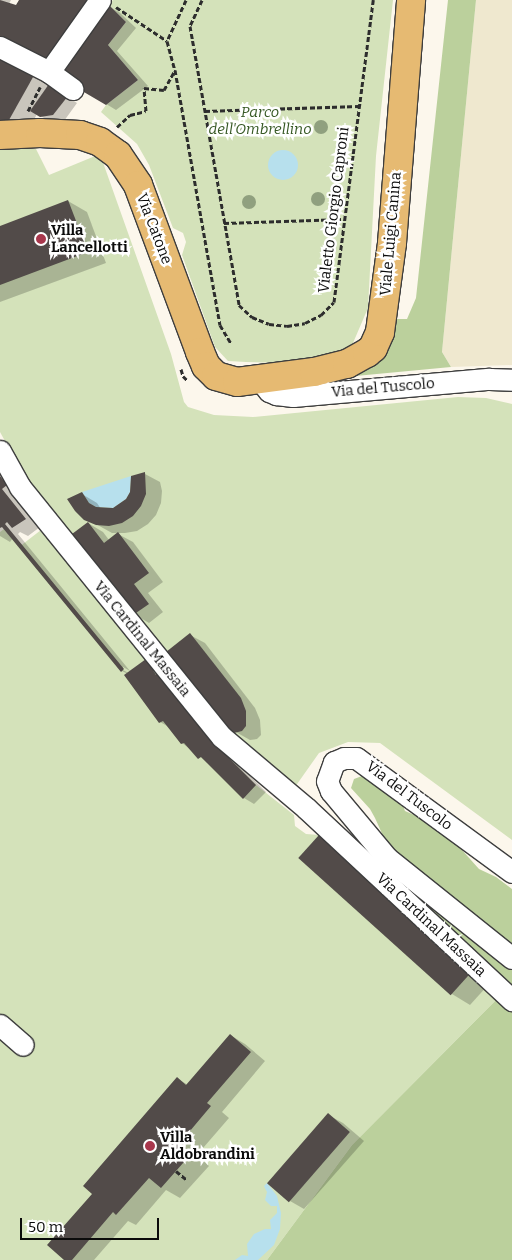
<!DOCTYPE html>
<style>
body{margin:0}
#map{position:relative;width:512px;height:1260px;overflow:hidden;background:#fcf7ec;font-family:Bitter,serif}
div>[style]{position:absolute}
[style*='--x']{left:calc(var(--x)*1px);top:calc(var(--y)*1px);width:calc(var(--w)*1px);rotate:calc(var(--a)*1deg)}
.farmland>*{inset:0;background:#efe8cf}
.green>*{inset:0;background:#d4e2ba}
.forest>*{inset:0;background:#bbd09c}
.water>*{inset:0;background:#b7e0ed}
.round{border-radius:50%}
.shadow>*{inset:0;background:#0003}
.building>*{inset:0;background:#524b49;transform-origin:0 0}
.path>*{height:3px;margin-top:-1.5px;transform-origin:0;background:repeating-linear-gradient(90deg,#2d2d2d 0 5px,transparent 0 7.5px)}
.roads{filter:drop-shadow(1px 0 #3e3e3e) drop-shadow(-1px 0 #3e3e3e) drop-shadow(0 1px #3e3e3e) drop-shadow(0 -1px #3e3e3e)}
.minor>*{height:21px;margin:-10.5px;padding:0 10.5px;transform-origin:10.5px;border-radius:10.5px;background:#fff}
.major>*{height:28px;margin:-14px;padding:0 14px;transform-origin:14px;border-radius:14px;background:#e6ba72}
.trees>*{width:14px;height:14px;margin:-7px;border-radius:50%;background:#90a07f}
.dots>*{width:14px;height:14px;translate:-50% -50%;box-sizing:border-box;border:2px solid #fff;border-radius:50%}
span{translate:-50% -50%;white-space:nowrap;text-align:center;line-height:1.15;-webkit-text-stroke:5px #fff;paint-order:stroke}
.park-label{font-size:15px;color:#375925;font-style:italic}
.street-label{font-size:15px;color:#0b0b0b}
.poi-label{font-size:15px;color:#0b0b0b;font-weight:700}
.left{translate:0 -50%;text-align:left}
.scale{position:absolute;left:20px;top:1218px;width:139px;height:22px;box-sizing:border-box;border:2px solid #0b0b0b;border-top:0;padding-left:6px;font-size:15px;line-height:18px;white-space:nowrap;color:#0b0b0b;-webkit-text-stroke:4px #fff;paint-order:stroke}
</style>
<div id="map">
<div class="farmland">
<i style="clip-path:polygon(476px 0,512px 0,512px 365px,451px 367px,442px 352px)"></i>
</div>
<div class="green">
<i style="clip-path:polygon(113px 0,393px 0,376px 156px,368px 308px,353px 343px,342px 352px,295px 363px,246px 362px,228px 361px,215px 347px,182px 255px,186px 242px,183px 233px,173px 228px,149px 165px,137px 144px,101px 112px,106px 105px,138px 80px,108px 45px,126px 22px,109px 5px)"></i>
<i style="clip-path:polygon(22px 147px,36px 149px,49px 175px,100px 154px,171px 354px,184px 402px,188px 407px,214px 415px,253px 417px,458px 397px,486px 398px,512px 404px,512px 840px,380px 743px,348px 742px,319px 753px,295px 787px,226px 728px,133px 615px,72px 534px,27px 481px,0 432px,0 149px)"></i>
<i style="clip-path:polygon(4px 529px,19px 547px,41px 530px,214px 743px,256px 785px,294px 815px,295px 826px,306px 834px,319px 835px,503px 993px,352px 1145px,267px 1260px,0 1260px,0 532px)"></i>
</div>
<div class="forest">
<i style="clip-path:polygon(448px 0,476px 0,442px 352px,451px 367px,345px 377px,392px 319px,407px 319px,416px 298px)"></i>
<i style="clip-path:polygon(362px 776px,400px 798px,405px 811px,419px 817px,453px 840px,479px 869px,496px 877px,512px 889px,512px 1260px,267px 1260px,352px 1145px,503px 993px,462px 939px,413px 896px,390px 868px,389px 849px,375px 818px,370px 809px,351px 788px,354px 779px)"></i>
</div>
<div class="water">
<i class="round" style="left:268px;top:150px;width:30px;height:30px"></i>
<i style="clip-path:polygon(131px 476px,130px 492px,126px 499px,113px 508px,96px 507px,89px 503px,82px 492px)"></i>
<i style="clip-path:polygon(267px 1183px,277px 1196px,281px 1213px,280px 1229px,274px 1245px,258px 1260px,235px 1260px,242px 1255px,248px 1256px,247px 1244px,254px 1234px,265px 1229px,271px 1229px,270px 1220px,277px 1213px,277px 1206px,271px 1206px,265px 1200px,267px 1192px,264px 1186px)"></i>
</div>
<div class="shadow">
<i style="clip-path:polygon(0 0,11px 0,9px 4px,17px 7px,20px 0,87px 40px,109px 7px,119px 12px,136px 28px,117px 51px,148px 86px,116px 110px,62px 77px)"></i>
<i style="clip-path:polygon(0 52px,77px 103px,64px 121px,51px 122px,37px 114px,28px 131px,0 132px)"></i>
<i style="clip-path:polygon(68px 201px,87px 212px,106px 263px,0 302px,0 227px)"></i>
<i style="clip-path:polygon(0 451px,40px 527px,28px 536px,20px 532px,18px 534px,130px 671px,123px 667px,123px 670px,134px 676px,146px 661px,161px 669px,227px 753px,266px 792px,254px 804px,244px 798px,210px 764px,182px 743px,169px 727px,160px 722px,128px 674px,122px 671px,13px 538px,10px 542px,0 536px)"></i>
<i style="clip-path:polygon(145px 474px,160px 482px,162px 491px,161px 503px,156px 515px,148px 524px,137px 531px,125px 533px,112px 533px,85px 518px,82px 494px,97px 503px,101px 509px,113px 510px,127px 500px,132px 492px,132px 477px)"></i>
<i style="clip-path:polygon(88px 523px,103px 532px,109px 540px,118px 534px,133px 542px,163px 582px,148px 593px,163px 612px,149px 623px,134px 614px)"></i>
<i style="clip-path:polygon(190px 635px,205px 643px,255px 708px,260px 720px,261px 735px,257px 739px,250px 740px,227px 727px)"></i>
<i style="clip-path:polygon(319px 836px,338px 847px,489px 984px,470px 1005px,452px 994px)"></i>
<i style="clip-path:polygon(230px 1035px,245px 1044px,265px 1061px,222px 1112px,229px 1118px,197px 1155px,209px 1166px,180px 1198px,166px 1190px,136px 1225px,128px 1221px,94px 1260px,66px 1260px,92px 1196px,178px 1079px,188px 1085px)"></i>
<i style="clip-path:polygon(328px 1115px,343px 1123px,364px 1141px,304px 1209px,290px 1201px)"></i>
</div>
<div class="building">
<i style="clip-path:polygon(0 0,16px 5px,19px 0,88px 0,46px 66px,0 41px)"></i>
<i style="clip-path:polygon(109px 5px,126px 22px,108px 45px,138px 80px,106px 105px,60px 78px)"></i>
<i style="clip-path:polygon(0 51px,37px 70px,9px 120px,0 121px)"></i>
<i style="clip-path:polygon(49px 84px,68px 96px,53px 115px,40px 117px,30px 111px)"></i>
<i style="clip-path:polygon(68px 200px,88px 252px,0 285px,0 226px)"></i>
<i style="clip-path:polygon(145px 472px,146px 494px,141px 506px,133px 516px,122px 523px,109px 526px,96px 525px,84px 520px,75px 511px,67px 499px,82px 492px,89px 503px,96px 507px,113px 508px,126px 499px,130px 492px,131px 476px)"></i>
<i style="clip-path:polygon(0 476px,7px 485px,2px 489px,26px 519px,12px 528px,7px 522px,5px 524px,124px 669px,121px 672px,2px 527px,0 528px)"></i>
<i style="clip-path:polygon(88px 522px,104px 543px,118px 532px,149px 573px,134px 584px,149px 604px,133px 615px,72px 534px)"></i>
<i style="clip-path:polygon(190px 633px,241px 698px,246px 711px,246px 726px,242px 731px,234px 733px,226px 728px,166px 652px)"></i>
<i style="clip-path:polygon(146px 659px,156px 675px,159px 672px,214px 743px,256px 785px,243px 799px,201px 757px,198px 759px,184px 743px,181px 744px,163px 721px,159px 723px,124px 675px)"></i>
<i style="left:319px;top:835px;width:205px;height:31px;rotate:42deg"></i>
<i style="clip-path:polygon(230px 1034px,251px 1052px,207px 1103px,211px 1106px,179px 1144px,191px 1154px,161px 1188px,149px 1178px,116px 1215px,113px 1212px,72px 1260px,64px 1260px,47px 1245px,92px 1194px,83px 1186px,177px 1077px,186px 1085px)"></i>
<i style="left:328px;top:1113px;width:29px;height:93px;rotate:41deg"></i>
</div>
<div class="path">
<i style="--x:186;--y:0;--w:45;--a:114.9"></i>
<i style="--x:167;--y:41;--w:30;--a:75"></i>
<i style="--x:175;--y:70;--w:259;--a:80"></i>
<i style="--x:220;--y:325;--w:21;--a:59"></i>
<i style="--x:202;--y:0;--w:29;--a:115"></i>
<i style="--x:190;--y:26;--w:283;--a:80"></i>
<i style="--x:239;--y:305;--w:18;--a:43"></i>
<i style="--x:252;--y:317;--w:18;--a:22"></i>
<i style="--x:269;--y:324;--w:18;--a:6"></i>
<i style="--x:287;--y:326;--w:18;--a:-9"></i>
<i style="--x:305;--y:323;--w:18;--a:-27"></i>
<i style="--x:321;--y:315;--w:18;--a:-45"></i>
<i style="--x:334;--y:302;--w:305;--a:-82.6"></i>
<i style="--x:116;--y:7;--w:61;--a:33.7"></i>
<i style="--x:28;--y:111;--w:27;--a:-63"></i>
<i style="--x:205;--y:111;--w:154;--a:-1.9"></i>
<i style="--x:117;--y:127;--w:18;--a:-43"></i>
<i style="--x:130;--y:115;--w:16;--a:-14"></i>
<i style="--x:146;--y:111;--w:23;--a:-95"></i>
<i style="--x:144;--y:88;--w:20;--a:6"></i>
<i style="--x:164;--y:90;--w:23;--a:-61"></i>
<i style="--x:224;--y:223;--w:120;--a:-1.9"></i>
<i style="--x:181;--y:369;--w:7;--a:74"></i>
<i style="--x:183;--y:376;--w:6;--a:45"></i>
<i style="--x:176;--y:1171;--w:14;--a:39"></i>
</div>
<div class="roads">
<div class="minor">
<i style="--x:0;--y:47;--w:55;--a:27"></i>
<i style="--x:49;--y:72;--w:29;--a:36"></i>
<i style="--x:49;--y:72;--w:88;--a:-54.7"></i>
<i style="--x:260;--y:380;--w:14;--a:51"></i>
<i style="--x:269;--y:391;--w:8;--a:23"></i>
<i style="--x:276;--y:394;--w:17;--a:7"></i>
<i style="--x:293;--y:396;--w:197;--a:-5"></i>
<i style="--x:489;--y:379;--w:23;--a:2"></i>
<i style="--x:0;--y:451;--w:41;--a:60.9"></i>
<i style="--x:20;--y:487;--w:321;--a:51.1"></i>
<i style="--x:222;--y:737;--w:110;--a:40.2"></i>
<i style="--x:306;--y:808;--w:282;--a:43"></i>
<i style="--x:512;--y:872;--w:193;--a:-143.8"></i>
<i style="--x:356;--y:758;--w:12;--a:180"></i>
<i style="--x:344;--y:758;--w:11;--a:158"></i>
<i style="--x:334;--y:762;--w:20;--a:110"></i>
<i style="--x:327;--y:781;--w:11;--a:68"></i>
<i style="--x:331;--y:791;--w:87;--a:50.1"></i>
<i style="--x:387;--y:858;--w:160;--a:38.7"></i>
<i style="--x:0;--y:1025;--w:30;--a:41"></i>
</div>
<div class="major">
<i style="--x:0;--y:135;--w:40;--a:-2.9"></i>
<i style="--x:40;--y:133;--w:40;--a:2.9"></i>
<i style="--x:80;--y:135;--w:21;--a:19"></i>
<i style="--x:100;--y:142;--w:22;--a:36"></i>
<i style="--x:118;--y:155;--w:36;--a:56"></i>
<i style="--x:138;--y:185;--w:178;--a:69.6"></i>
<i style="--x:200;--y:352;--w:15;--a:67"></i>
<i style="--x:206;--y:366;--w:14;--a:45"></i>
<i style="--x:216;--y:376;--w:22;--a:16"></i>
<i style="--x:237;--y:382;--w:78;--a:-7.4"></i>
<i style="--x:314;--y:372;--w:34;--a:-14"></i>
<i style="--x:347;--y:364;--w:23;--a:-29"></i>
<i style="--x:367;--y:353;--w:8;--a:-40"></i>
<i style="--x:373;--y:348;--w:17;--a:-66"></i>
<i style="--x:380;--y:332;--w:90;--a:-82.3"></i>
<i style="--x:392;--y:243;--w:244;--a:-85.5"></i>
</div>
</div>
<div class="trees">
<i style="left:321px;top:127px"></i>
<i style="left:247px;top:130px"></i>
<i style="left:318px;top:199px"></i>
<i style="left:249px;top:202px"></i>
</div>
<div class="dots">
<i style="left:41px;top:239px;background:#a8374c"></i>
<i style="left:150px;top:1146px;background:#a8374c"></i>
</div>
<div class="park-label">
<span style="left:260px;top:121px">Parco<br>dell'Ombrellino</span>
</div>
<div class="street-label">
<span style="left:334px;top:210px;rotate:-83deg">Vialetto Giorgio Caproni</span>
<span style="left:154px;top:229px;rotate:69deg">Via Catone</span>
<span style="left:391px;top:234px;rotate:-85deg">Viale Luigi Canina</span>
<span style="left:383px;top:388px;rotate:-5deg">Via del Tuscolo</span>
<span style="left:142px;top:639px;rotate:51deg">Via Cardinal Massaia</span>
<span style="left:409px;top:796px;rotate:37deg">Via del Tuscolo</span>
<span style="left:431px;top:925px;rotate:43deg">Via Cardinal Massaia</span>
</div>
<div class="poi-label">
<span class="left" style="left:51px;top:239px">Villa<br>Lancellotti</span>
<span class="left" style="left:160px;top:1146px">Villa<br>Aldobrandini</span>
</div>
<div class="scale">50 m</div>
</div>
